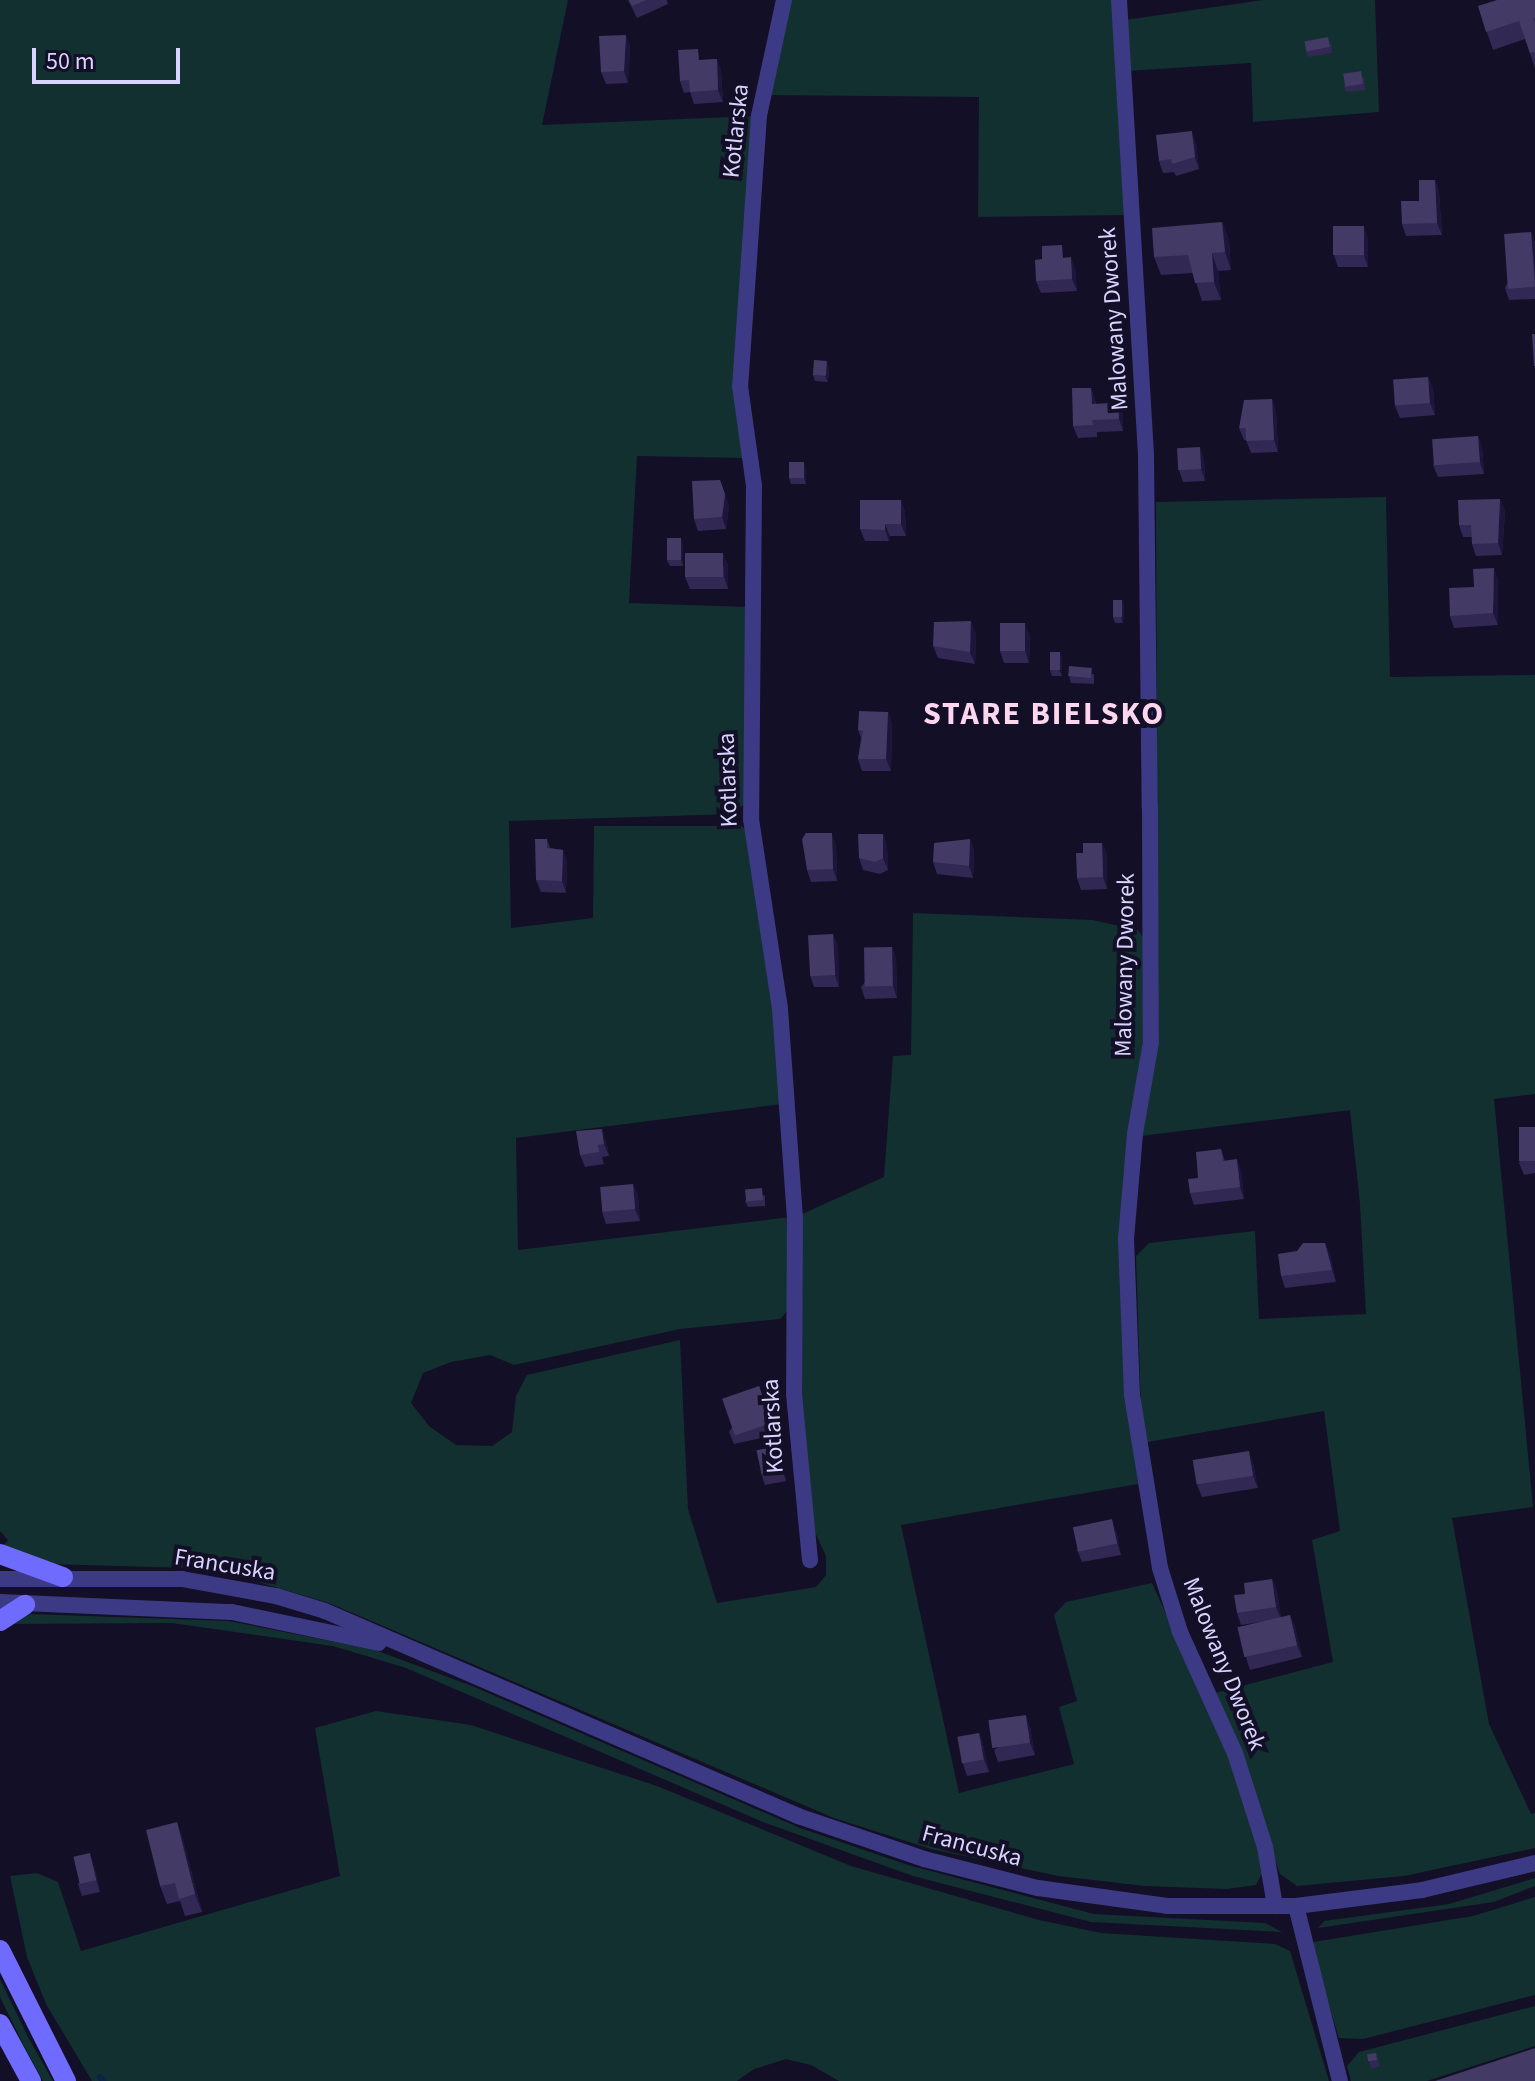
<!DOCTYPE html>
<style>
body{margin:0}
#map{position:relative;width:1535px;height:2081px;overflow:hidden;background:#130f26;font-family:"Source Sans 3",sans-serif}
div>[style]{position:absolute}
[style*='--x']{left:calc(var(--x)*1px);top:calc(var(--y)*1px);width:calc(var(--w)*1px);rotate:calc(var(--a)*1deg)}
.green>*{inset:0;background:#12302f}
.stream>*{height:6px;margin:-3px;padding:0 3px;transform-origin:3px;border-radius:3px;background:#0c2248}
.street>*{height:16px;margin:-8px;padding:0 8px;transform-origin:8px;border-radius:8px;background:#3d3a85}
.secondary>*{height:20px;margin:-10px;padding:0 10px;transform-origin:10px;border-radius:10px;background:#6f6bff}
.wall>*{inset:0;background:#312854;transform-origin:0 0}
.shaded-wall>*{inset:0;background:#1d163a}
.building>*{inset:0;background:#433a66;transform-origin:0 0}
span{translate:-50% -50%;white-space:nowrap;text-align:center;line-height:1.15;-webkit-text-stroke:8px #130f26;paint-order:stroke}
.street-label{font-size:24px;color:#d9d4ff}
.district-label{font-size:32px;color:#ffd6f0;font-weight:700;letter-spacing:2px}
.scale{position:absolute;left:32px;top:48px;width:148px;height:36px;box-sizing:border-box;border:4px solid #d9d4ff;border-top:0;padding-left:10px;font-size:24px;line-height:28px;white-space:nowrap;color:#d9d4ff;-webkit-text-stroke:6px #130f26;paint-order:stroke}
</style>
<div id="map">
<div class="green">
<i style="clip-path:polygon(0 0,568px 0,542px 125px,754px 116px,745px 458px,637px 456px,629px 603px,748px 607px,745px 803px,734px 814px,509px 821px,511px 928px,593px 918px,594px 826px,742px 826px,747px 833px,776px 1010px,782px 1104px,516px 1138px,518px 1250px,790px 1217px,790px 1308px,780px 1319px,680px 1329px,514px 1365px,490px 1355px,451px 1362px,423px 1373px,411px 1403px,429px 1426px,456px 1445px,492px 1446px,512px 1432px,516px 1396px,527px 1375px,680px 1340px,688px 1509px,717px 1603px,816px 1587px,826px 1575px,826px 1556px,807px 1515px,802px 1468px,800px 1215px,884px 1177px,893px 1056px,911px 1055px,913px 913px,1092px 920px,1138px 930px,1145px 940px,1144px 1034px,1123px 1178px,1121px 1236px,1122px 1340px,1138px 1484px,901px 1525px,959px 1793px,1074px 1764px,1059px 1707px,1077px 1701px,1054px 1615px,1066px 1602px,1152px 1583px,1230px 1754px,1258px 1844px,1262px 1873px,1256px 1885px,1227px 1889px,1145px 1886px,1058px 1876px,931px 1849px,834px 1818px,329px 1603px,238px 1576px,188px 1568px,49px 1564px,2px 1548px,8px 1540px,0 1531px)"></i>
<i style="clip-path:polygon(789px 0,1113px 0,1125px 215px,978px 217px,979px 97px,767px 95px)"></i>
<i style="clip-path:polygon(1263px 0,1375px 0,1379px 112px,1253px 122px,1251px 63px,1127px 71px,1125px 20px)"></i>
<i style="clip-path:polygon(1386px 497px,1390px 677px,1535px 675px,1535px 1094px,1494px 1099px,1533px 1507px,1452px 1518px,1489px 1724px,1531px 1814px,1535px 1813px,1535px 1848px,1404px 1876px,1297px 1886px,1280px 1874px,1215px 1693px,1333px 1662px,1312px 1540px,1340px 1531px,1324px 1411px,1142px 1443px,1136px 1256px,1149px 1243px,1255px 1231px,1259px 1319px,1366px 1314px,1360px 1204px,1350px 1110px,1141px 1136px,1158px 1041px,1156px 502px)"></i>
<i style="clip-path:polygon(30px 1614px,229px 1621px,375px 1650px,472px 1686px,800px 1828px,908px 1865px,1094px 1914px,1265px 1923px,1282px 1932px,1091px 1922px,913px 1876px,763px 1822px,406px 1668px,333px 1646px,172px 1623px,9px 1624px)"></i>
<i style="clip-path:polygon(376px 1711px,471px 1725px,657px 1786px,851px 1866px,1039px 1920px,1101px 1933px,1275px 1944px,1290px 1951px,1329px 2081px,839px 2081px,811px 2065px,786px 2059px,754px 2069px,737px 2081px,92px 2081px,46px 2004px,27px 1957px,10px 1876px,37px 1873px,58px 1882px,81px 1951px,340px 1876px,315px 1728px)"></i>
<i style="clip-path:polygon(1535px 1878px,1535px 1886px,1494px 1902px,1318px 1928px,1324px 1921px,1449px 1904px)"></i>
<i style="clip-path:polygon(1535px 1897px,1535px 1995px,1363px 2039px,1339px 2038px,1311px 1946px,1314px 1942px,1473px 1916px)"></i>
<i style="clip-path:polygon(0 1979px,29px 2039px,53px 2081px,43px 2081px,23px 2044px,0 1997px)"></i>
<i style="clip-path:polygon(1535px 2006px,1535px 2046px,1427px 2081px,1351px 2081px,1347px 2066px,1359px 2052px)"></i>
</div>
<div class="stream">
<i style="--x:100;--y:2077;--w:5;--a:53"></i>
</div>
<div class="street">
<i style="--x:784;--y:0;--w:119;--a:102.2"></i>
<i style="--x:759;--y:116;--w:271;--a:94"></i>
<i style="--x:740;--y:386;--w:101;--a:82"></i>
<i style="--x:754;--y:486;--w:333;--a:90.5"></i>
<i style="--x:751;--y:819;--w:192;--a:81.3"></i>
<i style="--x:780;--y:1009;--w:209;--a:85.9"></i>
<i style="--x:795;--y:1217;--w:177;--a:90.3"></i>
<i style="--x:794;--y:1394;--w:167;--a:84.5"></i>
<i style="--x:1119;--y:0;--w:456;--a:86.6"></i>
<i style="--x:1146;--y:455;--w:353;--a:89.4"></i>
<i style="--x:1150;--y:808;--w:234;--a:89.8"></i>
<i style="--x:1151;--y:1042;--w:93;--a:99.9"></i>
<i style="--x:1135;--y:1134;--w:105;--a:94.9"></i>
<i style="--x:1126;--y:1239;--w:156;--a:87.8"></i>
<i style="--x:1132;--y:1395;--w:175;--a:80.8"></i>
<i style="--x:1160;--y:1568;--w:67;--a:72.6"></i>
<i style="--x:1180;--y:1632;--w:133;--a:65.6"></i>
<i style="--x:1235;--y:1753;--w:99;--a:72.3"></i>
<i style="--x:1265;--y:1847;--w:60;--a:80.4"></i>
<i style="--x:0;--y:1579;--w:182;--a:0"></i>
<i style="--x:182;--y:1579;--w:96;--a:10.3"></i>
<i style="--x:276;--y:1596;--w:51;--a:17"></i>
<i style="--x:325;--y:1611;--w:516;--a:23.43"></i>
<i style="--x:798;--y:1816;--w:133;--a:18.8"></i>
<i style="--x:924;--y:1859;--w:118;--a:14.3"></i>
<i style="--x:1038;--y:1888;--w:130;--a:7.9"></i>
<i style="--x:1167;--y:1906;--w:129;--a:0"></i>
<i style="--x:1296;--y:1906;--w:127;--a:-7.2"></i>
<i style="--x:1422;--y:1890;--w:116;--a:-13.4"></i>
<i style="--x:0;--y:1602;--w:232;--a:2.5"></i>
<i style="--x:232;--y:1612;--w:150;--a:11.9"></i>
<i style="--x:1296;--y:1906;--w:180;--a:75.9"></i>
</div>
<div class="secondary">
<i style="--x:0;--y:1554;--w:67;--a:20.1"></i>
<i style="--x:0;--y:1621;--w:30;--a:-33"></i>
<i style="--x:0;--y:1950;--w:147;--a:63.3"></i>
<i style="--x:0;--y:2024;--w:65;--a:61.5"></i>
</div>
<div class="wall">
<i style="clip-path:polygon(628px 0,667px 0,668px 4px,637px 18px)"></i>
<i style="clip-path:polygon(1535px 0,1535px 68px,1525px 39px,1493px 50px,1478px 6px)"></i>
<i style="clip-path:polygon(626px 35px,630px 47px,628px 83px,606px 84px,601px 72px)"></i>
<i style="clip-path:polygon(1331px 43px,1332px 53px,1308px 57px,1306px 51px)"></i>
<i style="clip-path:polygon(717px 59px,721px 71px,723px 102px,694px 104px,690px 92px,684px 93px,680px 81px,702px 60px)"></i>
<i style="clip-path:polygon(1364px 77px,1365px 90px,1346px 92px,1344px 86px)"></i>
<i style="clip-path:polygon(1196px 143px,1199px 169px,1176px 176px,1174px 172px,1163px 173px,1159px 161px)"></i>
<i style="clip-path:polygon(1435px 180px,1439px 192px,1442px 235px,1406px 236px,1402px 224px)"></i>
<i style="clip-path:polygon(1222px 222px,1229px 240px,1231px 270px,1218px 271px,1221px 300px,1202px 301px,1193px 273px,1161px 275px,1154px 257px)"></i>
<i style="clip-path:polygon(1531px 232px,1535px 243px,1535px 299px,1509px 300px,1505px 288px)"></i>
<i style="clip-path:polygon(1368px 238px,1368px 267px,1338px 267px,1334px 255px)"></i>
<i style="clip-path:polygon(1066px 257px,1075px 269px,1077px 291px,1041px 293px,1036px 281px)"></i>
<i style="clip-path:polygon(829px 367px,828px 382px,815px 381px,813px 375px)"></i>
<i style="clip-path:polygon(1428px 377px,1433px 389px,1435px 415px,1400px 418px,1395px 406px)"></i>
<i style="clip-path:polygon(1091px 388px,1095px 400px,1096px 404px,1118px 403px,1123px 415px,1123px 431px,1097px 432px,1097px 437px,1078px 438px,1073px 426px)"></i>
<i style="clip-path:polygon(1272px 399px,1276px 411px,1278px 452px,1251px 453px,1246px 440px,1244px 440px,1239px 428px)"></i>
<i style="clip-path:polygon(1478px 436px,1482px 448px,1484px 474px,1438px 477px,1433px 465px)"></i>
<i style="clip-path:polygon(1204px 459px,1205px 481px,1183px 482px,1179px 470px)"></i>
<i style="clip-path:polygon(806px 468px,806px 484px,791px 484px,789px 478px)"></i>
<i style="clip-path:polygon(720px 480px,729px 506px,726px 529px,698px 531px,694px 519px)"></i>
<i style="clip-path:polygon(1500px 499px,1505px 511px,1502px 555px,1476px 556px,1472px 544px,1472px 537px,1463px 537px,1459px 525px)"></i>
<i style="clip-path:polygon(901px 500px,905px 512px,906px 536px,890px 536px,889px 541px,865px 541px,860px 529px)"></i>
<i style="clip-path:polygon(683px 544px,683px 566px,670px 566px,667px 560px)"></i>
<i style="clip-path:polygon(728px 565px,728px 589px,690px 589px,685px 577px)"></i>
<i style="clip-path:polygon(1498px 580px,1498px 625px,1454px 628px,1450px 616px,1474px 587px)"></i>
<i style="clip-path:polygon(1122px 600px,1124px 606px,1123px 623px,1115px 623px,1113px 617px)"></i>
<i style="clip-path:polygon(976px 633px,975px 664px,938px 658px,933px 646px)"></i>
<i style="clip-path:polygon(1030px 635px,1029px 663px,1004px 663px,1000px 651px)"></i>
<i style="clip-path:polygon(1062px 658px,1062px 676px,1052px 676px,1050px 670px)"></i>
<i style="clip-path:polygon(1094px 674px,1094px 684px,1071px 683px,1069px 676px)"></i>
<i style="clip-path:polygon(888px 712px,892px 724px,891px 771px,862px 771px,858px 759px,861px 738px,858px 730px)"></i>
<i style="clip-path:polygon(883px 834px,887px 846px,888px 870px,880px 874px,863px 870px,859px 858px)"></i>
<i style="clip-path:polygon(547px 839px,550px 848px,563px 850px,567px 862px,566px 893px,541px 892px,536px 880px)"></i>
<i style="clip-path:polygon(970px 839px,974px 851px,973px 878px,937px 874px,933px 862px)"></i>
<i style="clip-path:polygon(1102px 843px,1107px 855px,1107px 889px,1081px 890px,1077px 878px,1083px 853px)"></i>
<i style="clip-path:polygon(836px 845px,837px 881px,811px 882px,807px 870px)"></i>
<i style="clip-path:polygon(833px 934px,838px 946px,839px 987px,814px 987px,810px 975px)"></i>
<i style="clip-path:polygon(892px 947px,896px 959px,897px 998px,865px 999px,861px 987px)"></i>
<i style="clip-path:polygon(1535px 1127px,1535px 1173px,1524px 1175px,1519px 1163px)"></i>
<i style="clip-path:polygon(606px 1141px,609px 1156px,602px 1157px,604px 1164px,585px 1167px,580px 1155px)"></i>
<i style="clip-path:polygon(1221px 1149px,1225px 1161px,1241px 1171px,1244px 1199px,1194px 1205px,1190px 1193px,1198px 1178px)"></i>
<i style="clip-path:polygon(633px 1184px,638px 1196px,640px 1221px,606px 1224px,602px 1212px)"></i>
<i style="clip-path:polygon(765px 1195px,765px 1206px,748px 1207px,745px 1201px)"></i>
<i style="clip-path:polygon(1325px 1243px,1330px 1255px,1336px 1282px,1285px 1288px,1281px 1276px,1297px 1251px)"></i>
<i style="clip-path:polygon(759px 1386px,776px 1435px,734px 1444px,729px 1432px)"></i>
<i style="clip-path:polygon(777px 1446px,782px 1458px,786px 1481px,765px 1485px,761px 1473px)"></i>
<i style="clip-path:polygon(1253px 1463px,1258px 1488px,1202px 1497px,1197px 1485px)"></i>
<i style="clip-path:polygon(1116px 1531px,1121px 1555px,1082px 1562px,1077px 1550px)"></i>
<i style="clip-path:polygon(1272px 1579px,1277px 1591px,1281px 1618px,1290px 1615px,1295px 1627px,1302px 1657px,1250px 1670px,1246px 1658px,1267px 1621px,1241px 1625px,1237px 1613px,1245px 1594px)"></i>
<i style="clip-path:polygon(1030px 1727px,1035px 1755px,998px 1762px,994px 1750px)"></i>
<i style="clip-path:polygon(979px 1733px,983px 1745px,989px 1772px,967px 1776px,963px 1764px)"></i>
<i style="clip-path:polygon(177px 1822px,183px 1840px,202px 1912px,185px 1916px,180px 1901px,167px 1904px,160px 1886px)"></i>
<i style="clip-path:polygon(94px 1865px,100px 1892px,82px 1896px,78px 1884px)"></i>
<i style="left:1376px;top:2053px;width:14px;height:9px;rotate:73deg"></i>
</div>
<div class="shaded-wall">
<i style="clip-path:polygon(626px 35px,630px 47px,628px 83px,624px 71px)"></i>
<i style="clip-path:polygon(717px 59px,721px 71px,723px 102px,718px 90px)"></i>
<i style="clip-path:polygon(1192px 131px,1196px 143px,1199px 169px,1195px 157px)"></i>
<i style="clip-path:polygon(1435px 180px,1439px 192px,1442px 235px,1437px 223px)"></i>
<i style="clip-path:polygon(1222px 222px,1229px 240px,1231px 270px,1225px 252px)"></i>
<i style="clip-path:polygon(1364px 226px,1368px 238px,1368px 267px,1364px 256px)"></i>
<i style="clip-path:polygon(1531px 232px,1535px 243px,1535px 275px)"></i>
<i style="clip-path:polygon(1212px 253px,1218px 271px,1221px 300px,1214px 282px)"></i>
<i style="clip-path:polygon(1071px 257px,1075px 269px,1077px 291px,1072px 279px)"></i>
<i style="clip-path:polygon(827px 361px,829px 367px,828px 382px,825px 376px)"></i>
<i style="clip-path:polygon(1428px 377px,1433px 389px,1435px 415px,1430px 403px)"></i>
<i style="clip-path:polygon(1091px 388px,1095px 400px,1096px 416px,1092px 404px)"></i>
<i style="clip-path:polygon(1272px 399px,1276px 411px,1278px 452px,1274px 440px)"></i>
<i style="clip-path:polygon(1118px 403px,1123px 415px,1123px 431px,1119px 419px)"></i>
<i style="clip-path:polygon(1478px 436px,1482px 448px,1484px 474px,1480px 462px)"></i>
<i style="clip-path:polygon(1200px 447px,1204px 459px,1205px 481px,1201px 469px)"></i>
<i style="clip-path:polygon(804px 462px,806px 468px,806px 484px,804px 478px)"></i>
<i style="clip-path:polygon(725px 494px,729px 506px,726px 529px,722px 517px)"></i>
<i style="clip-path:polygon(1500px 499px,1505px 511px,1502px 555px,1498px 543px)"></i>
<i style="clip-path:polygon(901px 500px,905px 512px,906px 536px,901px 524px)"></i>
<i style="clip-path:polygon(885px 524px,890px 536px,889px 541px,885px 530px)"></i>
<i style="clip-path:polygon(681px 538px,683px 544px,683px 566px,681px 560px)"></i>
<i style="clip-path:polygon(723px 553px,728px 565px,728px 589px,724px 577px)"></i>
<i style="clip-path:polygon(1494px 568px,1498px 580px,1498px 625px,1493px 613px)"></i>
<i style="clip-path:polygon(1122px 600px,1124px 606px,1123px 623px,1121px 617px)"></i>
<i style="clip-path:polygon(971px 621px,976px 633px,975px 664px,970px 652px)"></i>
<i style="clip-path:polygon(1025px 623px,1030px 635px,1029px 663px,1025px 651px)"></i>
<i style="clip-path:polygon(1060px 652px,1062px 658px,1062px 676px,1059px 670px)"></i>
<i style="clip-path:polygon(888px 712px,892px 724px,891px 771px,886px 759px)"></i>
<i style="clip-path:polygon(832px 833px,836px 845px,837px 881px,833px 869px)"></i>
<i style="clip-path:polygon(883px 834px,887px 846px,888px 870px,883px 858px)"></i>
<i style="clip-path:polygon(970px 839px,974px 851px,973px 878px,969px 866px)"></i>
<i style="clip-path:polygon(1102px 843px,1107px 855px,1107px 889px,1103px 877px)"></i>
<i style="clip-path:polygon(563px 850px,567px 862px,566px 893px,562px 881px)"></i>
<i style="clip-path:polygon(833px 934px,838px 946px,839px 987px,835px 975px)"></i>
<i style="clip-path:polygon(892px 947px,896px 959px,897px 998px,893px 986px)"></i>
<i style="clip-path:polygon(602px 1129px,606px 1141px,609px 1156px,604px 1144px)"></i>
<i style="clip-path:polygon(1237px 1159px,1241px 1171px,1244px 1199px,1240px 1187px)"></i>
<i style="clip-path:polygon(633px 1184px,638px 1196px,640px 1221px,635px 1209px)"></i>
<i style="clip-path:polygon(1325px 1243px,1330px 1255px,1336px 1282px,1332px 1270px)"></i>
<i style="clip-path:polygon(777px 1446px,782px 1458px,786px 1481px,782px 1469px)"></i>
<i style="clip-path:polygon(1249px 1451px,1253px 1463px,1258px 1488px,1253px 1476px)"></i>
<i style="clip-path:polygon(1112px 1519px,1116px 1531px,1121px 1555px,1117px 1543px)"></i>
<i style="clip-path:polygon(1272px 1579px,1277px 1591px,1281px 1619px,1276px 1607px)"></i>
<i style="clip-path:polygon(1290px 1615px,1295px 1627px,1302px 1657px,1297px 1645px)"></i>
<i style="clip-path:polygon(1026px 1715px,1030px 1727px,1035px 1755px,1030px 1743px)"></i>
<i style="clip-path:polygon(979px 1733px,983px 1745px,989px 1772px,984px 1760px)"></i>
<i style="clip-path:polygon(177px 1822px,183px 1840px,202px 1912px,195px 1894px)"></i>
<i style="clip-path:polygon(90px 1853px,94px 1865px,100px 1892px,96px 1880px)"></i>
</div>
<div class="building">
<i style="clip-path:polygon(629px 0,646px 0,632px 6px)"></i>
<i style="clip-path:polygon(1497px 0,1535px 0,1535px 18px,1533px 18px,1535px 23px,1535px 52px,1530px 53px,1519px 21px,1486px 32px,1478px 6px)"></i>
<i style="clip-path:polygon(626px 35px,624px 71px,601px 72px,599px 36px)"></i>
<i style="left:1328px;top:37px;width:10px;height:24px;rotate:79deg"></i>
<i style="clip-path:polygon(698px 49px,699px 60px,717px 59px,718px 90px,690px 92px,689px 80px,680px 81px,678px 50px)"></i>
<i style="left:1361px;top:71px;width:13px;height:18px;rotate:81deg"></i>
<i style="clip-path:polygon(1192px 131px,1195px 157px,1172px 164px,1171px 159px,1159px 161px,1156px 135px)"></i>
<i style="clip-path:polygon(1419px 180px,1435px 180px,1437px 223px,1402px 224px,1401px 201px,1419px 201px)"></i>
<i style="clip-path:polygon(1222px 222px,1225px 252px,1212px 253px,1214px 282px,1195px 283px,1188px 255px,1154px 257px,1152px 228px)"></i>
<i style="left:1333px;top:226px;width:31px;height:29px"></i>
<i style="left:1531px;top:232px;width:55px;height:27px;rotate:86deg"></i>
<i style="clip-path:polygon(1062px 245px,1063px 258px,1071px 257px,1072px 279px,1036px 281px,1035px 260px,1042px 259px,1042px 246px)"></i>
<i style="clip-path:polygon(1532px 334px,1535px 334px,1535px 366px,1534px 366px)"></i>
<i style="left:814px;top:360px;width:13px;height:15px;rotate:4deg"></i>
<i style="left:1428px;top:377px;width:26px;height:35px;rotate:86deg"></i>
<i style="clip-path:polygon(1072px 388px,1091px 388px,1092px 404px,1118px 403px,1119px 419px,1092px 420px,1093px 425px,1073px 426px)"></i>
<i style="clip-path:polygon(1272px 399px,1274px 440px,1246px 441px,1246px 428px,1239px 428px,1244px 400px)"></i>
<i style="left:1478px;top:436px;width:26px;height:46px;rotate:86deg"></i>
<i style="left:1200px;top:447px;width:22px;height:23px;rotate:87deg"></i>
<i style="left:789px;top:462px;width:15px;height:16px"></i>
<i style="clip-path:polygon(720px 480px,725px 494px,722px 517px,694px 519px,692px 481px)"></i>
<i style="clip-path:polygon(1500px 499px,1498px 543px,1472px 544px,1471px 525px,1459px 525px,1458px 500px)"></i>
<i style="clip-path:polygon(860px 500px,901px 500px,901px 524px,885px 524px,885px 530px,860px 529px)"></i>
<i style="left:667px;top:538px;width:14px;height:22px"></i>
<i style="left:685px;top:553px;width:38px;height:24px"></i>
<i style="clip-path:polygon(1494px 568px,1493px 613px,1450px 616px,1449px 588px,1474px 587px,1473px 569px)"></i>
<i style="left:1113px;top:600px;width:9px;height:17px"></i>
<i style="clip-path:polygon(971px 621px,970px 652px,933px 646px,934px 622px)"></i>
<i style="left:1000px;top:623px;width:25px;height:28px"></i>
<i style="left:1050px;top:652px;width:10px;height:18px"></i>
<i style="left:1069px;top:666px;width:23px;height:10px;rotate:5deg"></i>
<i style="clip-path:polygon(859px 711px,888px 712px,886px 759px,858px 759px,863px 731px,858px 730px)"></i>
<i style="clip-path:polygon(806px 833px,832px 833px,833px 869px,807px 870px,802px 839px)"></i>
<i style="clip-path:polygon(858px 834px,883px 834px,883px 858px,875px 862px,859px 858px)"></i>
<i style="clip-path:polygon(535px 839px,547px 839px,547px 848px,563px 850px,562px 881px,536px 880px)"></i>
<i style="clip-path:polygon(970px 839px,969px 866px,933px 862px,934px 843px)"></i>
<i style="clip-path:polygon(1083px 843px,1102px 843px,1103px 877px,1077px 878px,1076px 853px,1083px 853px)"></i>
<i style="left:833px;top:934px;width:41px;height:25px;rotate:87deg"></i>
<i style="left:892px;top:947px;width:39px;height:28px;rotate:89deg"></i>
<i style="left:1535px;top:1127px;width:34px;height:16px;rotate:90deg"></i>
<i style="clip-path:polygon(602px 1129px,604px 1144px,598px 1145px,599px 1152px,580px 1155px,576px 1131px)"></i>
<i style="clip-path:polygon(1221px 1149px,1223px 1161px,1237px 1159px,1240px 1187px,1190px 1193px,1188px 1179px,1198px 1178px,1196px 1152px)"></i>
<i style="left:633px;top:1184px;width:25px;height:33px;rotate:85deg"></i>
<i style="left:762px;top:1188px;width:12px;height:17px;rotate:85deg"></i>
<i style="clip-path:polygon(1303px 1243px,1325px 1243px,1332px 1270px,1281px 1276px,1278px 1254px,1297px 1251px)"></i>
<i style="left:759px;top:1386px;width:39px;height:39px;rotate:71deg"></i>
<i style="left:777px;top:1446px;width:24px;height:21px;rotate:78deg"></i>
<i style="left:1249px;top:1451px;width:25px;height:57px;rotate:81deg"></i>
<i style="left:1112px;top:1519px;width:25px;height:40px;rotate:78deg"></i>
<i style="clip-path:polygon(1272px 1579px,1276px 1607px,1237px 1613px,1234px 1595px,1245px 1594px,1244px 1583px)"></i>
<i style="left:1290px;top:1615px;width:31px;height:54px;rotate:77deg"></i>
<i style="left:1026px;top:1715px;width:28px;height:38px;rotate:82deg"></i>
<i style="left:979px;top:1733px;width:27px;height:22px;rotate:80deg"></i>
<i style="clip-path:polygon(177px 1822px,195px 1894px,179px 1899px,175px 1883px,160px 1886px,146px 1830px)"></i>
<i style="left:90px;top:1853px;width:28px;height:17px;rotate:77deg"></i>
<i style="clip-path:polygon(1535px 2048px,1535px 2081px,1435px 2081px)"></i>
<i style="left:1376px;top:2053px;width:7px;height:9px;rotate:82deg"></i>
</div>
<div class="street-label">
<span style="left:736px;top:131px;rotate:-84deg">Kotlarska</span>
<span style="left:1114px;top:319px;rotate:-94deg">Malowany Dworek</span>
<span style="left:728px;top:780px;rotate:-92deg">Kotlarska</span>
<span style="left:1125px;top:965px;rotate:-89deg">Malowany Dworek</span>
<span style="left:773px;top:1426px;rotate:-93deg">Kotlarska</span>
<span style="left:225px;top:1565px;rotate:9deg">Francuska</span>
<span style="left:1224px;top:1664px;rotate:68deg">Malowany Dworek</span>
<span style="left:972px;top:1846px;rotate:15deg">Francuska</span>
</div>
<div class="district-label">
<span style="left:1044px;top:714px">STARE BIELSKO</span>
</div>
<div class="scale">50 m</div>
</div>
